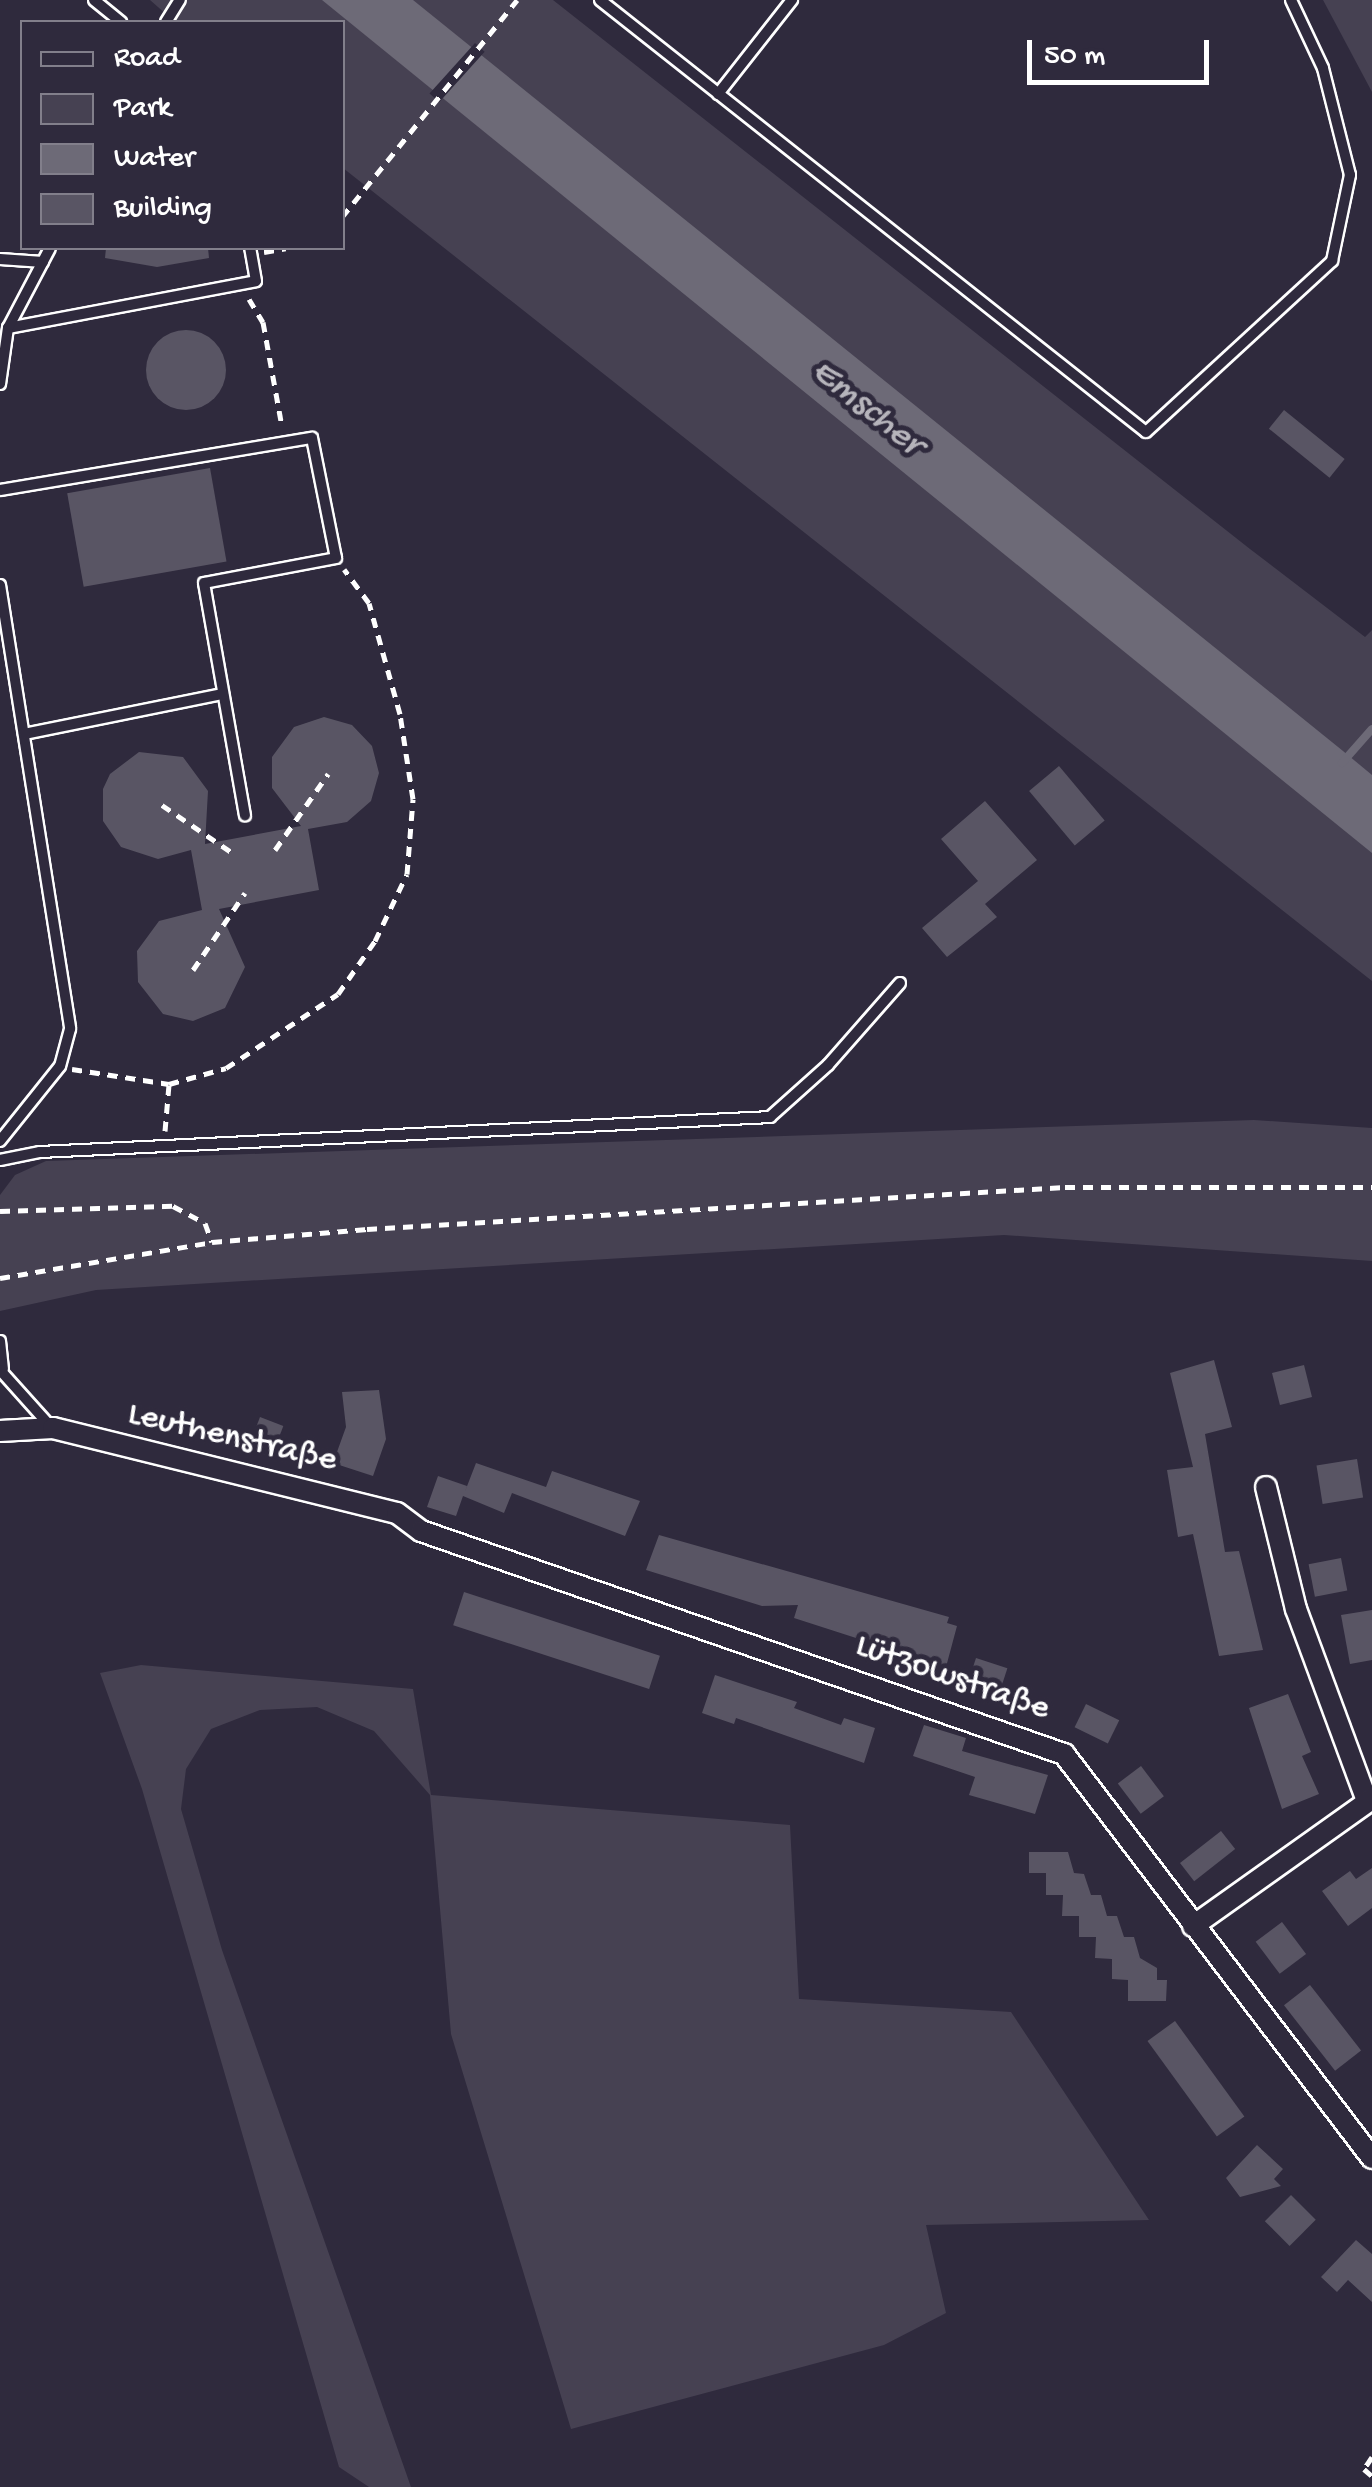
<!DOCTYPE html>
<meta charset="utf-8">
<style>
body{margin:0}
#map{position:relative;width:1372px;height:2487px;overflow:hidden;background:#2f2a3d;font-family:"Gochi Hand",sans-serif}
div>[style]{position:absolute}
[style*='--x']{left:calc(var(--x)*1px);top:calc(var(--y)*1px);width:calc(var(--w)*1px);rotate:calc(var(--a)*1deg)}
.green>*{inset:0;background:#464152}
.water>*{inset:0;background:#6d6a77}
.pier>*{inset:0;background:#2f2a3d;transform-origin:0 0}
.stream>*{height:8px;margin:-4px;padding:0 4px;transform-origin:4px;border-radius:4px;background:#6d6a77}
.building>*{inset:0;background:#595564;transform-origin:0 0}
.round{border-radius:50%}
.path>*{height:5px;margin-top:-2.5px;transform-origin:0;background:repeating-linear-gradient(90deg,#fff 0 10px,transparent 0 18px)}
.roads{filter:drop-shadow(2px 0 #fff) drop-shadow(-2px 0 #fff) drop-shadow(0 2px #fff) drop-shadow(0 -2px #fff)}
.service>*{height:10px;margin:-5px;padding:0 5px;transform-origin:5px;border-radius:5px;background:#2f2a3d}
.minor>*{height:20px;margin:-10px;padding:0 10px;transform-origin:10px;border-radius:10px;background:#2f2a3d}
span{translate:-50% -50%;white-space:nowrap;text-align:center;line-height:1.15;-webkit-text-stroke:10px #2f2a3d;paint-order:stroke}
.street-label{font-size:35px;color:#fff}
.water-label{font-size:38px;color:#b6b4bb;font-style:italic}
.legend{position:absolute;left:20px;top:20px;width:325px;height:230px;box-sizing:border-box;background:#2f2a3d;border:2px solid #827f8b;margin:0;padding:12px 18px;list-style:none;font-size:30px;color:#fff}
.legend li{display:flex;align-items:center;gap:20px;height:50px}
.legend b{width:50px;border:2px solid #827f8b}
.scale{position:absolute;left:1027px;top:40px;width:182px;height:45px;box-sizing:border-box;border:5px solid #fff;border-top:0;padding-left:12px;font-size:30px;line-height:35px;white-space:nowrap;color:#fff;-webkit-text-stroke:8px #2f2a3d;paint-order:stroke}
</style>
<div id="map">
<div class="green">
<i style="clip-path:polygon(150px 0,553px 0,1250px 549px,1365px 637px,1372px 630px,1372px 981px,343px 168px,342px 22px,175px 22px)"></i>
<i style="clip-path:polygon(1323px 0,1372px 0,1372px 92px)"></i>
<i style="clip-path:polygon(1254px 1120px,1372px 1128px,1372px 1261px,1004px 1235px,96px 1290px,0 1311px,0 1195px,15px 1175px,46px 1161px)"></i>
<i style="clip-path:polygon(141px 1665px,413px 1689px,431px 1795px,790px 1825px,799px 1999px,1011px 2012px,1149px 2220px,926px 2225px,946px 2313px,884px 2345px,571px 2429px,451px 2034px,430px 1795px,374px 1731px,317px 1707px,260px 1710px,211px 1729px,186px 1769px,181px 1809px,222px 1950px,411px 2487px,369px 2487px,339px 2467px,142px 1789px,100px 1673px)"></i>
</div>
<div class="water">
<i style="clip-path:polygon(322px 0,413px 0,1343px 751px,1372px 775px,1372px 853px)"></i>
</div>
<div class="pier">
<i style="left:475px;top:43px;width:13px;height:68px;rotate:42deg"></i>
</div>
<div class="stream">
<i style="--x:1342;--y:763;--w:45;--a:-48.6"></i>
</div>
<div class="building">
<i style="clip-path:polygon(106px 248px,208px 248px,209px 258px,157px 267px,105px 258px)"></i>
<i class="round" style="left:146px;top:330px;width:80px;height:80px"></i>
<i style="left:1284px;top:410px;width:78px;height:24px;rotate:39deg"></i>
<i style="left:210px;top:468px;width:95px;height:145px;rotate:80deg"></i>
<i style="clip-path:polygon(324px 717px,352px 725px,372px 746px,379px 773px,371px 801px,347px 822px,308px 829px,319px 890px,219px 909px,245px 967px,225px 1008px,193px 1021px,163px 1014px,138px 982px,137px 951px,159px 921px,202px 910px,191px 850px,158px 859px,121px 847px,103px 821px,103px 789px,110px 774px,139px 752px,183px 757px,208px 791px,205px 844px,301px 826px,272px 788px,272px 757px,294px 727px)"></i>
<i style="left:1059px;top:766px;width:71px;height:39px;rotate:50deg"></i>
<i style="clip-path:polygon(985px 801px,1037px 860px,985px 904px,997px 917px,947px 957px,922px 928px,978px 881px,941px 839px)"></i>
<i style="clip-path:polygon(1214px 1360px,1232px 1427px,1205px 1434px,1225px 1552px,1239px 1551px,1263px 1650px,1219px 1656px,1193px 1534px,1178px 1537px,1167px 1470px,1193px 1467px,1170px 1373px)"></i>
<i style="left:1304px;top:1365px;width:33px;height:33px;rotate:76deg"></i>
<i style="clip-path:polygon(379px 1390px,386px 1439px,373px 1476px,333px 1463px,346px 1427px,342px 1392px)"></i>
<i style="left:260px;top:1417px;width:25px;height:34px;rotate:21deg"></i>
<i style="left:1357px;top:1459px;width:39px;height:41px;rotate:81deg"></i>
<i style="clip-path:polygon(476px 1463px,546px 1487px,552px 1471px,640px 1501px,625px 1536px,512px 1493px,504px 1513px,463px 1496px,456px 1516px,427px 1507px,438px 1476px,467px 1486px,464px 1494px)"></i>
<i style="clip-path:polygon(659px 1535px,949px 1617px,947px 1623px,957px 1626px,946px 1667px,794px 1618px,798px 1605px,762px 1606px,646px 1570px)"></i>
<i style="left:1341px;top:1558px;width:33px;height:33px;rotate:79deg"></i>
<i style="left:464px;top:1592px;width:206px;height:35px;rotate:18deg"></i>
<i style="clip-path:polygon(1372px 1610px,1372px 1660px,1350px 1664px,1341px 1615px)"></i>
<i style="left:976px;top:1658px;width:33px;height:31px;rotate:18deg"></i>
<i style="clip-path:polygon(715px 1675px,797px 1702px,794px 1708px,841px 1725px,844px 1718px,875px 1728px,864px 1763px,736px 1718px,734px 1724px,702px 1713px)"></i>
<i style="clip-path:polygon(1288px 1694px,1311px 1752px,1302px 1756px,1319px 1794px,1282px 1809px,1249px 1708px)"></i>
<i style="left:1086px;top:1704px;width:37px;height:26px;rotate:26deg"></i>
<i style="clip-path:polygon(924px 1725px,966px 1738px,962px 1751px,1048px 1775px,1035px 1814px,969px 1795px,975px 1777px,913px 1756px)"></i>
<i style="left:1141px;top:1766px;width:38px;height:29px;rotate:53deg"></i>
<i style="left:1221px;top:1831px;width:23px;height:52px;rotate:52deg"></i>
<i style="clip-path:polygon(1029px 1852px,1068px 1852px,1074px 1873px,1084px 1874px,1091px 1895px,1101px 1895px,1107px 1916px,1117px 1916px,1124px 1937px,1134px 1937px,1140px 1958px,1157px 1968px,1157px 1980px,1167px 1980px,1166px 2001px,1128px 2001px,1128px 1980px,1112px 1979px,1112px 1959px,1095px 1958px,1096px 1937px,1079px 1937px,1079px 1916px,1062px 1916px,1063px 1895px,1046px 1895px,1046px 1873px,1029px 1873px)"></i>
<i style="clip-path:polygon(1372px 1868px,1372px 1908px,1348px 1926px,1322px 1891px,1350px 1871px,1356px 1879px)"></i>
<i style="left:1282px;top:1922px;width:40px;height:33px;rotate:53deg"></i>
<i style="left:1310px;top:1985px;width:83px;height:33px;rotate:52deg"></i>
<i style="left:1175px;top:2021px;width:118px;height:34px;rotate:54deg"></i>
<i style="clip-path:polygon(1257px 2145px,1283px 2169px,1274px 2179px,1281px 2186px,1240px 2197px,1226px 2178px)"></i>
<i style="left:1291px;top:2195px;width:35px;height:37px;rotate:45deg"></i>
<i style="clip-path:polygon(1356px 2240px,1372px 2254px,1372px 2302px,1348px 2280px,1337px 2292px,1321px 2277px)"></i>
</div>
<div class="path">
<i style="--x:342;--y:217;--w:279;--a:-51.1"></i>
<i style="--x:264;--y:252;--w:22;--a:-10"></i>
<i style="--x:249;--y:299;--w:27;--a:59"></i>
<i style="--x:263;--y:322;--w:107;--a:79.7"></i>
<i style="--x:162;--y:805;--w:87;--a:34.2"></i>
<i style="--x:275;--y:850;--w:93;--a:-55.1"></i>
<i style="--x:193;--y:970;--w:93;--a:-56"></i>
<i style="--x:72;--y:1069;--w:98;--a:8.8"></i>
<i style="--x:169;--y:1084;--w:59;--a:-15.7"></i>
<i style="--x:226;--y:1068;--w:134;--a:-33.5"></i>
<i style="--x:338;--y:994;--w:65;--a:-55.1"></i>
<i style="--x:375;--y:941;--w:74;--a:-64.5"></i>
<i style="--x:407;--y:874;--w:75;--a:-85.4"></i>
<i style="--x:413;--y:799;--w:86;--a:-98.7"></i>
<i style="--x:400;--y:714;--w:115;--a:-105.6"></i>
<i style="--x:369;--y:603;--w:42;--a:-126.3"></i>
<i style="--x:165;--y:1131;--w:47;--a:-85.1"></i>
<i style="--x:0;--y:1211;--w:173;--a:-1.7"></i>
<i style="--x:173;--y:1206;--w:36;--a:28"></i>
<i style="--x:205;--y:1223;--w:20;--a:70"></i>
<i style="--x:0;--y:1278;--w:215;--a:-9.6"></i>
<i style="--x:212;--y:1242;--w:156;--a:-4.8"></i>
<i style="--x:367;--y:1229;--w:699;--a:-3.44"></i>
<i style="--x:1065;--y:1187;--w:307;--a:0"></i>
<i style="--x:1372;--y:2457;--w:14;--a:124"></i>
<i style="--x:1364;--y:2469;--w:11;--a:41"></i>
</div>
<div class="roads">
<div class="service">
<i style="--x:94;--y:0;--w:35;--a:39"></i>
<i style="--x:600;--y:0;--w:696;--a:38.35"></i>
<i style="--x:1146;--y:432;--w:253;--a:-42.6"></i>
<i style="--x:1332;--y:261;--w:88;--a:-78.2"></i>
<i style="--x:1350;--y:175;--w:110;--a:-104.2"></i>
<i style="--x:1323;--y:68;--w:75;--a:-115.2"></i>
<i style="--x:166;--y:22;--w:26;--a:-58"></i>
<i style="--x:718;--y:94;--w:120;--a:-51.8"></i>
<i style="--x:0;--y:259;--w:43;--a:4"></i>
<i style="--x:8;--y:328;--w:252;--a:-10.7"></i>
<i style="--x:256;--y:281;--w:34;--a:-100"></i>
<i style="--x:0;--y:384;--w:57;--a:-81.9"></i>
<i style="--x:8;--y:328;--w:90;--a:-62.3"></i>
<i style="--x:0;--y:490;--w:316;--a:-9.5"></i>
<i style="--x:312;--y:438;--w:122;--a:78.7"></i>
<i style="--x:336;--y:558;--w:134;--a:169.3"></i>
<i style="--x:204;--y:583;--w:236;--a:80"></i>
<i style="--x:0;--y:585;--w:449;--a:81"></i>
<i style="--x:70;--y:1029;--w:38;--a:105"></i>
<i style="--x:60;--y:1066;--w:96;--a:128.7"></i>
<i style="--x:24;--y:734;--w:203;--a:-11.4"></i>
<i style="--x:0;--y:1160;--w:41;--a:-11.3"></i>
<i style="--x:40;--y:1152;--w:731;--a:-2.74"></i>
<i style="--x:770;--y:1117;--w:78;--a:-41.9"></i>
<i style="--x:828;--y:1065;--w:109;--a:-48.7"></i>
<i style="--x:0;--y:1341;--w:28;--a:84"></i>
<i style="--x:0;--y:1370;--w:78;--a:48.1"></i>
</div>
<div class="minor">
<i style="--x:0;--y:1431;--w:53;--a:-3.2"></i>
<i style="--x:53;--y:1428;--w:354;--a:13.9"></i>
<i style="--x:397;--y:1513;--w:30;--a:37"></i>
<i style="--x:421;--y:1531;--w:681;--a:19.13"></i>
<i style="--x:1064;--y:1754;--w:508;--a:52.68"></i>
<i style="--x:1266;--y:1487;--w:126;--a:76.2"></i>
<i style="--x:1296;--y:1609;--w:205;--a:69.7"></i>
<i style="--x:1193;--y:1926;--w:219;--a:-35.4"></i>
</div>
</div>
<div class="street-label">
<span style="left:232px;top:1439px;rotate:13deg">Leuthenstraße</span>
<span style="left:952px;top:1679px;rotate:19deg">Lützowstraße</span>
</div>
<div class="water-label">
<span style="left:866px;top:409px;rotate:39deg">Emscher</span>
</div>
<ul class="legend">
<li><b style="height:12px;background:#2f2a3d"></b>Road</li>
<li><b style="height:28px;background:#464152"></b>Park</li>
<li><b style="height:28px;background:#6d6a77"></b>Water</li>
<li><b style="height:28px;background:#595564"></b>Building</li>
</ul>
<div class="scale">50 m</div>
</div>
